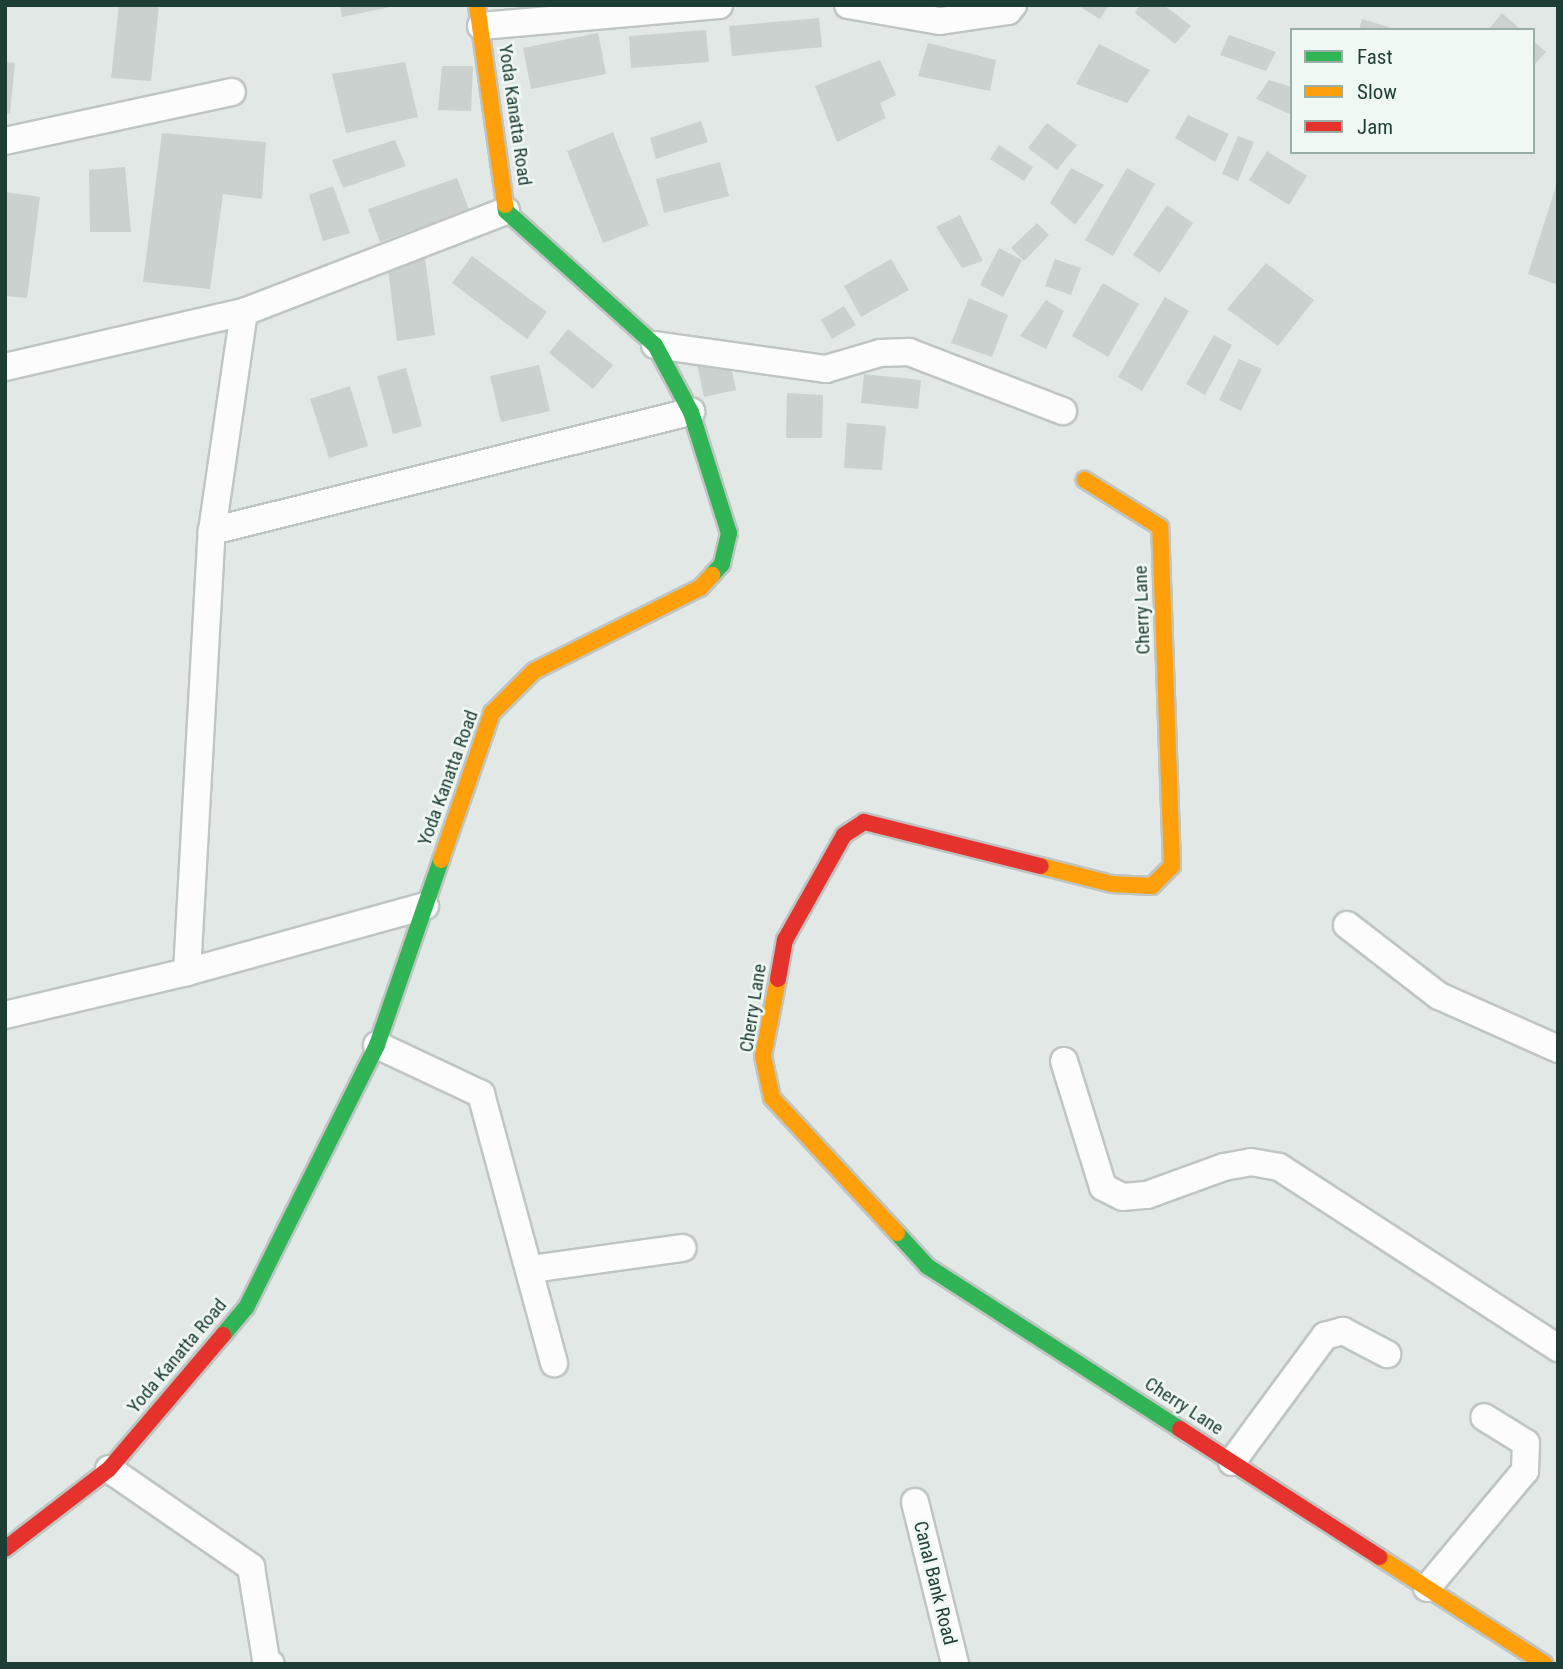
<!DOCTYPE html>
<html>
<head>
<meta charset="utf-8">
<style>
  body { margin:0 }
  #map { position:relative; width:1563px; height:1669px; overflow:hidden; background:#e2e8e5; font-family:"Roboto Condensed",sans-serif }
  div>[style] { position:absolute }
  .building>* { inset:0; background:#cad1ce }
  .roads { filter:drop-shadow(2px 0 #bfc5c2) drop-shadow(-2px 0 #bfc5c2) drop-shadow(0 2px #bfc5c2) drop-shadow(0 -2px #bfc5c2) }
  .street>* { height:26px; margin:-13px; padding:0 13px; transform-origin:13px; border-radius:13px; background:#fbfcfb }
  .fast>* { height:16px; margin:-8px; padding:0 8px; transform-origin:8px; border-radius:8px; background:#30b455 }
  .slow>* { height:16px; margin:-8px; padding:0 8px; transform-origin:8px; border-radius:8px; background:#ff9f0a }
  .jam>* { height:16px; margin:-8px; padding:0 8px; transform-origin:8px; border-radius:8px; background:#e5322d }
  span { translate:-50% -50%; white-space:nowrap; text-align:center; line-height:1.15; -webkit-text-stroke:5px #eff8f3; paint-order:stroke }
  .street-label { font-size:19px; color:#1e3d34 }
  .frame { position:absolute; inset:0; border:7px solid #1e3d34; pointer-events:none }
  .legend { position:absolute; left:1290px; top:28px; width:245px; height:126px; box-sizing:border-box; background:#eff8f3; border:2px solid #9bada7; margin:0; padding:9px 12px; list-style:none; font-size:21px; color:#1e3d34 }
  .legend li { display:flex; align-items:center; gap:14px; height:35px }
  .legend b { width:35px; border:2px solid #9bada7 }
</style>
</head>
<body>
<div id="map">
  <div class="building">
    <div style="clip-path:polygon(119px 5px,159px 5px,151px 81px,111px 78px)"></div>
    <div style="clip-path:polygon(340px 5px,395px 5px,395px 6px,342px 17px)"></div>
    <div style="clip-path:polygon(1077px 5px,1109px 5px,1100px 19px)"></div>
    <div style="clip-path:polygon(1140px 5px,1164px 5px,1191px 26px,1175px 44px,1135px 13px)"></div>
    <div style="clip-path:polygon(1502px 13px,1521px 30px,1488px 30px)"></div>
    <div style="clip-path:polygon(819px 18px,822px 47px,732px 56px,729px 26px)"></div>
    <div style="clip-path:polygon(1362px 19px,1395px 29px,1395px 30px,1359px 30px)"></div>
    <div style="clip-path:polygon(706px 30px,709px 62px,631px 68px,629px 36px)"></div>
    <div style="clip-path:polygon(598px 33px,606px 74px,531px 89px,523px 48px)"></div>
    <div style="clip-path:polygon(1229px 35px,1276px 52px,1266px 71px,1220px 55px)"></div>
    <div style="clip-path:polygon(1533px 41px,1546px 52px,1533px 66px)"></div>
    <div style="clip-path:polygon(928px 43px,996px 60px,990px 91px,918px 76px)"></div>
    <div style="clip-path:polygon(1099px 44px,1150px 70px,1127px 103px,1076px 84px)"></div>
    <div style="clip-path:polygon(880px 60px,896px 95px,880px 103px,886px 118px,837px 142px,815px 86px)"></div>
    <div style="clip-path:polygon(5px 62px,15px 63px,10px 114px,5px 113px)"></div>
    <div style="clip-path:polygon(405px 62px,418px 117px,346px 133px,332px 74px)"></div>
    <div style="clip-path:polygon(442px 66px,473px 66px,471px 111px,438px 110px)"></div>
    <div style="clip-path:polygon(1269px 80px,1292px 87px,1292px 115px,1256px 99px)"></div>
    <div style="clip-path:polygon(1188px 115px,1229px 134px,1215px 162px,1175px 138px)"></div>
    <div style="clip-path:polygon(701px 121px,708px 142px,656px 159px,650px 138px)"></div>
    <div style="clip-path:polygon(1047px 123px,1077px 145px,1057px 170px,1028px 148px)"></div>
    <div style="clip-path:polygon(613px 132px,649px 225px,603px 243px,567px 151px)"></div>
    <div style="clip-path:polygon(162px 133px,266px 142px,262px 199px,223px 194px,210px 289px,143px 282px)"></div>
    <div style="clip-path:polygon(1238px 136px,1254px 142px,1238px 181px,1222px 174px)"></div>
    <div style="clip-path:polygon(395px 140px,406px 166px,343px 188px,332px 160px)"></div>
    <div style="clip-path:polygon(999px 145px,1033px 167px,1024px 181px,990px 159px)"></div>
    <div style="clip-path:polygon(1267px 151px,1307px 176px,1289px 205px,1249px 180px)"></div>
    <div style="clip-path:polygon(720px 162px,729px 196px,664px 213px,656px 179px)"></div>
    <div style="clip-path:polygon(125px 167px,131px 232px,90px 232px,89px 170px)"></div>
    <div style="clip-path:polygon(1071px 168px,1104px 185px,1075px 225px,1050px 203px)"></div>
    <div style="clip-path:polygon(1127px 168px,1155px 184px,1113px 256px,1085px 240px)"></div>
    <div style="clip-path:polygon(457px 178px,469px 210px,380px 242px,368px 209px)"></div>
    <div style="clip-path:polygon(1557px 183px,1558px 183px,1558px 285px,1528px 274px)"></div>
    <div style="clip-path:polygon(333px 186px,350px 233px,323px 241px,309px 195px)"></div>
    <div style="clip-path:polygon(5px 192px,40px 197px,27px 298px,5px 296px)"></div>
    <div style="clip-path:polygon(1167px 205px,1193px 223px,1160px 273px,1133px 255px)"></div>
    <div style="clip-path:polygon(960px 215px,983px 261px,962px 268px,936px 227px)"></div>
    <div style="clip-path:polygon(1037px 223px,1049px 235px,1024px 261px,1011px 248px)"></div>
    <div style="clip-path:polygon(999px 248px,1022px 260px,1003px 297px,980px 285px)"></div>
    <div style="clip-path:polygon(472px 256px,547px 312px,527px 339px,452px 283px)"></div>
    <div style="clip-path:polygon(425px 257px,435px 335px,397px 341px,387px 262px)"></div>
    <div style="clip-path:polygon(891px 259px,909px 290px,861px 317px,844px 286px)"></div>
    <div style="clip-path:polygon(1055px 259px,1081px 268px,1071px 295px,1045px 286px)"></div>
    <div style="clip-path:polygon(1266px 263px,1314px 300px,1278px 346px,1227px 309px)"></div>
    <div style="clip-path:polygon(1103px 283px,1139px 304px,1108px 357px,1072px 336px)"></div>
    <div style="clip-path:polygon(1165px 297px,1189px 311px,1142px 391px,1118px 377px)"></div>
    <div style="clip-path:polygon(969px 298px,1008px 315px,992px 357px,951px 343px)"></div>
    <div style="clip-path:polygon(1046px 300px,1064px 311px,1046px 349px,1020px 336px)"></div>
    <div style="clip-path:polygon(844px 306px,856px 325px,832px 339px,821px 320px)"></div>
    <div style="clip-path:polygon(568px 329px,613px 365px,593px 389px,549px 353px)"></div>
    <div style="clip-path:polygon(1214px 335px,1232px 345px,1205px 395px,1186px 384px)"></div>
    <div style="clip-path:polygon(729px 358px,736px 390px,704px 397px,697px 364px)"></div>
    <div style="clip-path:polygon(1239px 359px,1262px 369px,1241px 411px,1219px 400px)"></div>
    <div style="clip-path:polygon(539px 365px,550px 411px,501px 422px,490px 376px)"></div>
    <div style="clip-path:polygon(406px 368px,422px 426px,393px 434px,377px 376px)"></div>
    <div style="clip-path:polygon(864px 374px,921px 380px,918px 409px,861px 403px)"></div>
    <div style="clip-path:polygon(350px 386px,368px 446px,329px 458px,310px 399px)"></div>
    <div style="clip-path:polygon(787px 393px,823px 395px,822px 438px,786px 438px)"></div>
    <div style="clip-path:polygon(847px 423px,886px 426px,882px 470px,844px 468px)"></div>
  </div>
  <div class="roads">
    <div class="street">
      <div style="left:848px;top:5px;width:93px;rotate:9.9deg"></div>
      <div style="left:940px;top:21px;width:69px;rotate:-8.4deg"></div>
      <div style="left:1008px;top:11px;width:8px;rotate:-50deg"></div>
      <div style="left:481px;top:26px;width:239px;rotate:-5deg"></div>
      <div style="left:5px;top:141px;width:232px;rotate:-12.2deg"></div>
      <div style="left:655px;top:345px;width:173px;rotate:8deg"></div>
      <div style="left:826px;top:369px;width:56px;rotate:-16.5deg"></div>
      <div style="left:880px;top:353px;width:29px;rotate:-2deg"></div>
      <div style="left:909px;top:352px;width:165px;rotate:21deg"></div>
      <div style="left:5px;top:367px;width:245px;rotate:-13deg"></div>
      <div style="left:244px;top:312px;width:281px;rotate:-21.1deg"></div>
      <div style="left:212px;top:531px;width:494px;rotate:-14deg"></div>
      <div style="left:1347px;top:925px;width:116px;rotate:37.7deg"></div>
      <div style="left:1439px;top:996px;width:130px;rotate:24deg"></div>
      <div style="left:187px;top:972px;width:442px;rotate:-86.8deg"></div>
      <div style="left:212px;top:531px;width:221px;rotate:-81.7deg"></div>
      <div style="left:5px;top:1015px;width:187px;rotate:-13.3deg"></div>
      <div style="left:187px;top:972px;width:247px;rotate:-15.5deg"></div>
      <div style="left:377px;top:1045px;width:115px;rotate:25.2deg"></div>
      <div style="left:481px;top:1094px;width:279px;rotate:74.8deg"></div>
      <div style="left:1064px;top:1061px;width:132px;rotate:72.8deg"></div>
      <div style="left:1103px;top:1187px;width:22px;rotate:27deg"></div>
      <div style="left:1123px;top:1197px;width:24px;rotate:-5deg"></div>
      <div style="left:1147px;top:1195px;width:82px;rotate:-20deg"></div>
      <div style="left:1224px;top:1167px;width:27px;rotate:-10deg"></div>
      <div style="left:1251px;top:1162px;width:28px;rotate:10deg"></div>
      <div style="left:1279px;top:1167px;width:333px;rotate:33deg"></div>
      <div style="left:531px;top:1269px;width:153px;rotate:-7.9deg"></div>
      <div style="left:1232px;top:1462px;width:157px;rotate:-53.6deg"></div>
      <div style="left:1325px;top:1336px;width:19px;rotate:-16deg"></div>
      <div style="left:1343px;top:1331px;width:50px;rotate:27.6deg"></div>
      <div style="left:109px;top:1469px;width:173px;rotate:34.6deg"></div>
      <div style="left:251px;top:1567px;width:94px;rotate:80.8deg"></div>
      <div style="left:266px;top:1660px;width:6px;rotate:39deg"></div>
      <div style="left:915px;top:1502px;width:167px;rotate:76.1deg"></div>
      <div style="left:1427px;top:1588px;width:153px;rotate:-50.1deg"></div>
      <div style="left:1525px;top:1471px;width:28px;rotate:-88deg"></div>
      <div style="left:1526px;top:1443px;width:49px;rotate:-148.2deg"></div>
    </div>
    <div class="fast">
      <div style="left:505px;top:205px;width:6px;rotate:81deg"></div>
      <div style="left:506px;top:211px;width:200px;rotate:42deg"></div>
      <div style="left:655px;top:345px;width:76px;rotate:61.8deg"></div>
      <div style="left:691px;top:412px;width:127px;rotate:72.6deg"></div>
      <div style="left:729px;top:533px;width:32px;rotate:103deg"></div>
      <div style="left:722px;top:564px;width:15px;rotate:132deg"></div>
      <div style="left:897px;top:1233px;width:45px;rotate:47.7deg"></div>
      <div style="left:927px;top:1266px;width:301px;rotate:32.8deg"></div>
      <div style="left:223px;top:1335px;width:35px;rotate:-50deg"></div>
      <div style="left:246px;top:1308px;width:294px;rotate:-63.5deg"></div>
      <div style="left:377px;top:1045px;width:196px;rotate:-70.9deg"></div>
    </div>
    <div class="slow">
      <div style="left:477px;top:5px;width:202px;rotate:82deg"></div>
      <div style="left:441px;top:860px;width:156px;rotate:-70.9deg"></div>
      <div style="left:492px;top:713px;width:59px;rotate:-45deg"></div>
      <div style="left:534px;top:671px;width:186px;rotate:-26.6deg"></div>
      <div style="left:700px;top:588px;width:18px;rotate:-47deg"></div>
      <div style="left:1041px;top:866px;width:73px;rotate:14.2deg"></div>
      <div style="left:1112px;top:884px;width:40px;rotate:2.9deg"></div>
      <div style="left:1152px;top:886px;width:28px;rotate:-45deg"></div>
      <div style="left:1172px;top:866px;width:339px;rotate:-92deg"></div>
      <div style="left:1160px;top:527px;width:89px;rotate:-147.9deg"></div>
      <div style="left:778px;top:979px;width:78px;rotate:101deg"></div>
      <div style="left:763px;top:1056px;width:43px;rotate:77.9deg"></div>
      <div style="left:772px;top:1098px;width:184px;rotate:47.2deg"></div>
      <div style="left:1379px;top:1557px;width:197px;rotate:32.8deg"></div>
    </div>
    <div class="jam">
      <div style="left:778px;top:979px;width:40px;rotate:-80deg"></div>
      <div style="left:785px;top:940px;width:120px;rotate:-60.7deg"></div>
      <div style="left:844px;top:835px;width:24px;rotate:-33deg"></div>
      <div style="left:864px;top:822px;width:182px;rotate:14deg"></div>
      <div style="left:1180px;top:1429px;width:237px;rotate:32.7deg"></div>
      <div style="left:5px;top:1549px;width:131px;rotate:-37.6deg"></div>
      <div style="left:109px;top:1469px;width:176px;rotate:-49.6deg"></div>
    </div>
  </div>
  <div class="street-label">
    <span style="left:515px;top:115px;rotate:82deg">Yoda Kanatta Road</span>
    <span style="left:1142px;top:610px;rotate:-92deg">Cherry Lane</span>
    <span style="left:448px;top:778px;rotate:-70deg">Yoda Kanatta Road</span>
    <span style="left:753px;top:1008px;rotate:-81deg">Cherry Lane</span>
    <span style="left:177px;top:1356px;rotate:-50deg">Yoda Kanatta Road</span>
    <span style="left:1184px;top:1406px;rotate:33deg">Cherry Lane</span>
    <span style="left:935px;top:1583px;rotate:76deg">Canal Bank Road</span>
  </div>
  <div class="frame"></div>
  <ul class="legend">
  <li><b style="height:9px;background:#30b455"></b>Fast</li>
  <li><b style="height:9px;background:#ff9f0a"></b>Slow</li>
  <li><b style="height:9px;background:#e5322d"></b>Jam</li>
  </ul>
</div>
</body>
</html>
